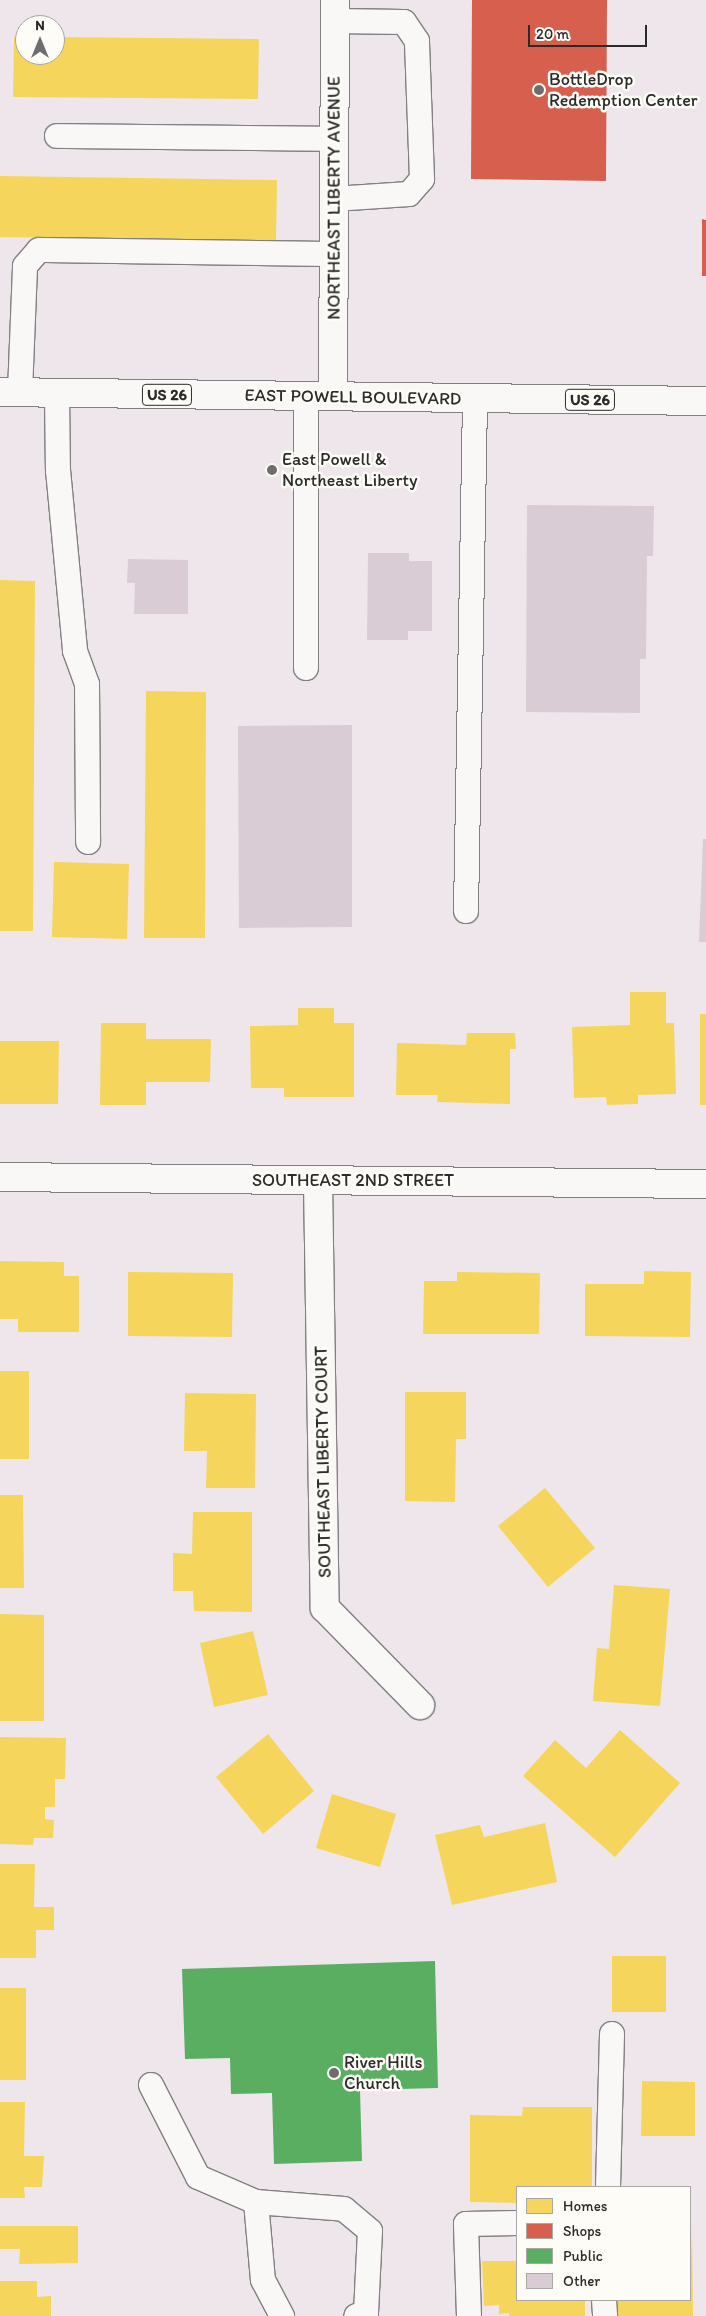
<!DOCTYPE html>
<html>
<head>
<meta charset="utf-8">
<style>
  body { margin:0 }
  #map { position:relative; width:706px; height:2316px; overflow:hidden; background:#eee6ea; font-family:Itim,sans-serif }
  div>[style] { position:absolute }
  .homes>* { inset:0; background:#f6d55c }
  .shops>* { inset:0; background:#d6604d }
  .public>* { inset:0; background:#5aae61 }
  .building>* { inset:0; background:#d9ccd5 }
  .roads { filter:drop-shadow(1px 0 #837f81) drop-shadow(-1px 0 #837f81) drop-shadow(0 1px #837f81) drop-shadow(0 -1px #837f81) }
  .lane>* { height:24px; margin:-12px; padding:0 12px; transform-origin:12px; border-radius:12px; background:#f9f8f7 }
  .street>* { height:28px; margin:-14px; padding:0 14px; transform-origin:14px; border-radius:14px; background:#f9f8f7 }
  .primary>* { height:28px; margin:-14px; padding:0 14px; transform-origin:14px; border-radius:14px; background:#f9f8f7 }
  .dots>* { width:14px; height:14px; translate:-50% -50%; box-sizing:border-box; border:2px solid #fdfcf7; border-radius:50% }
  span { translate:-50% -50%; white-space:nowrap; text-align:center; line-height:1.15; -webkit-text-stroke:5px #fdfcf7; paint-order:stroke }
  .shield-label span { padding:1px 4px; background:#fdfcf7; border:1px solid; border-radius:4px; -webkit-text-stroke-width:0 }
  .shield-label { font-size:16px; color:#2b2b2b; font-weight:700 }
  .poi-label { font-size:18px; color:#2b2b2b }
  .left { translate:0 -50%; text-align:left }
  .street-label { font-size:18px; color:#2b2b2b }
  .legend { position:absolute; left:516px; top:2186px; width:175px; height:115px; box-sizing:border-box; background:#fdfcf7; border:1px solid #a9a8a5; margin:0; padding:6px 9px; list-style:none; font-size:15px; color:#2b2b2b }
  .legend li { display:flex; align-items:center; gap:10px; height:25px }
  .legend b { width:25px; border:1px solid #a9a8a5 }
  .north { position:absolute; left:15px; top:15px; width:50px; height:50px; box-sizing:border-box; background:#fdfcf7; border:1px solid #a9a8a5; border-radius:50%; rotate:0deg; font-size:14px; font-weight:700; line-height:20px; text-align:center; color:#2b2b2b }
  .north::after { content:''; display:block; margin:auto; width:18px; height:22px; background:#6f6c6e; clip-path:polygon(50% 0,100% 100%,50% 72%,0 100%) }
  .scale { position:absolute; left:528px; top:25px; width:119px; height:22px; box-sizing:border-box; border:2px solid #2b2b2b; border-top:0; padding-left:6px; font-size:15px; line-height:18px; white-space:nowrap; color:#2b2b2b; -webkit-text-stroke:4px #fdfcf7; paint-order:stroke }
</style>
</head>
<body>
<div id="map">
  <div class="homes">
    <div style="clip-path:polygon(14px 37px,25px 37px,25px 55px,55px 55px,55px 37px,259px 39px,258px 99px,13px 97px)"></div>
    <div style="clip-path:polygon(0 176px,277px 180px,276px 241px,0 237px)"></div>
    <div style="clip-path:polygon(0 580px,35px 581px,33px 931px,0 931px)"></div>
    <div style="clip-path:polygon(146px 691px,206px 692px,205px 938px,144px 938px)"></div>
    <div style="clip-path:polygon(54px 862px,129px 864px,127px 939px,52px 937px)"></div>
    <div style="clip-path:polygon(630px 992px,666px 992px,666px 1023px,674px 1023px,676px 1094px,638px 1095px,638px 1104px,607px 1105px,606px 1097px,574px 1098px,572px 1027px,630px 1025px)"></div>
    <div style="clip-path:polygon(298px 1008px,334px 1008px,334px 1023px,354px 1023px,354px 1097px,284px 1097px,284px 1088px,251px 1088px,250px 1026px,298px 1025px)"></div>
    <div style="clip-path:polygon(700px 1014px,706px 1014px,706px 1105px,700px 1105px)"></div>
    <div style="clip-path:polygon(101px 1023px,146px 1023px,146px 1039px,211px 1039px,210px 1082px,146px 1082px,146px 1105px,100px 1105px)"></div>
    <div style="clip-path:polygon(467px 1033px,515px 1033px,516px 1049px,510px 1049px,510px 1104px,437px 1102px,438px 1095px,396px 1095px,397px 1043px,466px 1045px)"></div>
    <div style="clip-path:polygon(0 1041px,59px 1041px,58px 1104px,0 1104px)"></div>
    <div style="clip-path:polygon(0 1261px,64px 1262px,64px 1276px,79px 1276px,79px 1332px,18px 1332px,18px 1319px,0 1319px)"></div>
    <div style="clip-path:polygon(644px 1271px,691px 1272px,690px 1337px,585px 1336px,585px 1284px,644px 1284px)"></div>
    <div style="clip-path:polygon(128px 1272px,233px 1273px,232px 1337px,128px 1336px)"></div>
    <div style="clip-path:polygon(457px 1272px,540px 1273px,539px 1334px,423px 1334px,424px 1281px,457px 1281px)"></div>
    <div style="clip-path:polygon(0 1371px,29px 1371px,29px 1459px,0 1459px)"></div>
    <div style="clip-path:polygon(405px 1392px,466px 1392px,466px 1439px,456px 1439px,455px 1502px,405px 1501px)"></div>
    <div style="clip-path:polygon(185px 1393px,256px 1394px,255px 1488px,206px 1488px,207px 1451px,184px 1451px)"></div>
    <div style="clip-path:polygon(545px 1488px,595px 1548px,548px 1587px,498px 1526px)"></div>
    <div style="clip-path:polygon(0 1495px,23px 1495px,24px 1588px,0 1588px)"></div>
    <div style="clip-path:polygon(193px 1512px,252px 1512px,252px 1612px,194px 1611px,193px 1591px,173px 1591px,173px 1553px,192px 1554px)"></div>
    <div style="clip-path:polygon(614px 1585px,670px 1589px,660px 1706px,593px 1701px,597px 1648px,609px 1649px)"></div>
    <div style="clip-path:polygon(0 1614px,44px 1615px,44px 1721px,0 1721px)"></div>
    <div style="clip-path:polygon(253px 1631px,268px 1695px,214px 1707px,200px 1643px)"></div>
    <div style="clip-path:polygon(620px 1730px,680px 1783px,615px 1857px,523px 1776px,555px 1740px,586px 1768px)"></div>
    <div style="clip-path:polygon(268px 1734px,314px 1791px,263px 1834px,216px 1777px)"></div>
    <div style="clip-path:polygon(0 1737px,66px 1738px,65px 1779px,55px 1779px,55px 1807px,45px 1807px,45px 1819px,54px 1820px,53px 1838px,34px 1838px,33px 1845px,0 1844px)"></div>
    <div style="clip-path:polygon(332px 1794px,396px 1814px,380px 1867px,316px 1848px)"></div>
    <div style="clip-path:polygon(545px 1823px,557px 1882px,452px 1905px,435px 1835px,480px 1825px,484px 1837px)"></div>
    <div style="clip-path:polygon(0 1864px,35px 1864px,34px 1907px,54px 1907px,54px 1930px,36px 1930px,36px 1958px,0 1958px)"></div>
    <div style="clip-path:polygon(612px 1956px,666px 1956px,666px 2012px,612px 2012px)"></div>
    <div style="clip-path:polygon(0 1988px,26px 1988px,26px 2080px,0 2080px)"></div>
    <div style="clip-path:polygon(642px 2081px,695px 2082px,695px 2136px,641px 2136px)"></div>
    <div style="clip-path:polygon(0 2102px,25px 2102px,24px 2156px,44px 2156px,42px 2187px,24px 2187px,25px 2198px,0 2198px)"></div>
    <div style="clip-path:polygon(523px 2107px,592px 2107px,592px 2187px,517px 2187px,517px 2203px,470px 2202px,470px 2115px,522px 2116px)"></div>
    <div style="clip-path:polygon(0 2226px,78px 2226px,78px 2263px,19px 2264px,20px 2249px,0 2249px)"></div>
    <div style="clip-path:polygon(692px 2227px,693px 2316px,617px 2316px,617px 2300px,690px 2300px)"></div>
    <div style="clip-path:polygon(482px 2261px,517px 2261px,517px 2300px,585px 2300px,585px 2316px,509px 2316px,509px 2313px,499px 2314px,499px 2305px,484px 2306px)"></div>
    <div style="clip-path:polygon(0 2281px,37px 2281px,37px 2297px,51px 2296px,51px 2316px,0 2316px)"></div>
  </div>
  <div class="shops">
    <div style="clip-path:polygon(472px 0,607px 0,606px 181px,471px 179px)"></div>
    <div style="clip-path:polygon(702px 219px,706px 220px,706px 276px,702px 276px)"></div>
  </div>
  <div class="public">
    <div style="clip-path:polygon(435px 1961px,438px 2088px,360px 2090px,362px 2161px,274px 2164px,272px 2093px,231px 2094px,230px 2058px,185px 2059px,182px 1969px)"></div>
  </div>
  <div class="building">
    <div style="clip-path:polygon(527px 505px,654px 506px,653px 556px,647px 556px,646px 659px,640px 659px,640px 713px,526px 712px)"></div>
    <div style="clip-path:polygon(368px 553px,409px 553px,409px 561px,432px 561px,432px 631px,408px 631px,408px 640px,367px 640px)"></div>
    <div style="clip-path:polygon(128px 559px,188px 560px,188px 614px,134px 614px,135px 583px,127px 583px)"></div>
    <div style="clip-path:polygon(352px 725px,352px 927px,239px 928px,238px 726px)"></div>
    <div style="clip-path:polygon(703px 839px,706px 839px,706px 942px,699px 942px)"></div>
  </div>
  <div class="roads">
    <div class="lane">
      <div style="left:57px;top:136px;width:277px;rotate:0.6deg"></div>
      <div style="left:334px;top:199px;width:75px;rotate:-3.8deg"></div>
      <div style="left:409px;top:194px;width:20px;rotate:-49deg"></div>
      <div style="left:422px;top:179px;width:138px;rotate:-92.1deg"></div>
      <div style="left:417px;top:41px;width:23px;rotate:-124deg"></div>
      <div style="left:404px;top:22px;width:69px;rotate:-179.2deg"></div>
      <div style="left:20px;top:392px;width:126px;rotate:-87.7deg"></div>
      <div style="left:25px;top:266px;width:21px;rotate:-49deg"></div>
      <div style="left:39px;top:250px;width:295px;rotate:0.8deg"></div>
      <div style="left:57px;top:393px;width:77px;rotate:89.3deg"></div>
      <div style="left:58px;top:470px;width:182px;rotate:84.6deg"></div>
      <div style="left:75px;top:651px;width:35px;rotate:70deg"></div>
      <div style="left:87px;top:684px;width:158px;rotate:89.6deg"></div>
      <div style="left:306px;top:396px;width:272px;rotate:90deg"></div>
      <div style="left:466px;top:911px;width:513px;rotate:-88.99deg"></div>
      <div style="left:151px;top:2085px;width:103px;rotate:62.9deg"></div>
      <div style="left:198px;top:2177px;width:63px;rotate:23.3deg"></div>
      <div style="left:256px;top:2202px;width:88px;rotate:4.5deg"></div>
      <div style="left:344px;top:2209px;width:34px;rotate:40deg"></div>
      <div style="left:370px;top:2231px;width:82px;rotate:92.8deg"></div>
      <div style="left:366px;top:2313px;width:10px;rotate:163deg"></div>
      <div style="left:608px;top:2187px;width:153px;rotate:-88.5deg"></div>
      <div style="left:256px;top:2202px;width:78px;rotate:84.9deg"></div>
      <div style="left:263px;top:2280px;width:41px;rotate:62.2deg"></div>
      <div style="left:604px;top:2300px;width:16px;rotate:86deg"></div>
      <div style="left:469px;top:2316px;width:92px;rotate:-91.9deg"></div>
      <div style="left:466px;top:2224px;width:51px;rotate:-1.1deg"></div>
    </div>
    <div class="street">
      <div style="left:333px;top:396px;width:396px;rotate:-89.7deg"></div>
      <div style="left:0;top:1177px;width:706px;rotate:0.57deg"></div>
      <div style="left:318px;top:1181px;width:427px;rotate:89.1deg"></div>
      <div style="left:325px;top:1608px;width:136px;rotate:45.6deg"></div>
    </div>
    <div class="primary">
      <div style="left:0;top:392px;width:706px;rotate:0.73deg"></div>
    </div>
  </div>
  <div class="dots">
    <div style="left:539px;top:90px;background:#6f6c6e"></div>
    <div style="left:272px;top:470px;background:#6f6c6e"></div>
    <div style="left:334px;top:2073px;background:#6f6c6e"></div>
  </div>
  <div class="shield-label">
    <span style="left:167px;top:395px">US 26</span>
    <span style="left:590px;top:400px">US 26</span>
  </div>
  <div class="poi-label">
    <span class="left" style="left:549px;top:90px">BottleDrop<br>Redemption Center</span>
    <span class="left" style="left:282px;top:470px">East Powell &amp;<br>Northeast Liberty</span>
    <span class="left" style="left:344px;top:2073px">River Hills<br>Church</span>
  </div>
  <div class="street-label">
    <span style="left:334px;top:198px;rotate:-90deg">NORTHEAST LIBERTY AVENUE</span>
    <span style="left:353px;top:397px;rotate:1deg">EAST POWELL BOULEVARD</span>
    <span style="left:353px;top:1180px">SOUTHEAST 2ND STREET</span>
    <span style="left:323px;top:1462px;rotate:-91deg">SOUTHEAST LIBERTY COURT</span>
  </div>
  <ul class="legend">
  <li><b style="height:14px;background:#f6d55c"></b>Homes</li>
  <li><b style="height:14px;background:#d6604d"></b>Shops</li>
  <li><b style="height:14px;background:#5aae61"></b>Public</li>
  <li><b style="height:14px;background:#d9ccd5"></b>Other</li>
  </ul>
  <div class="north">N</div>
  <div class="scale">20 m</div>
</div>
</body>
</html>
